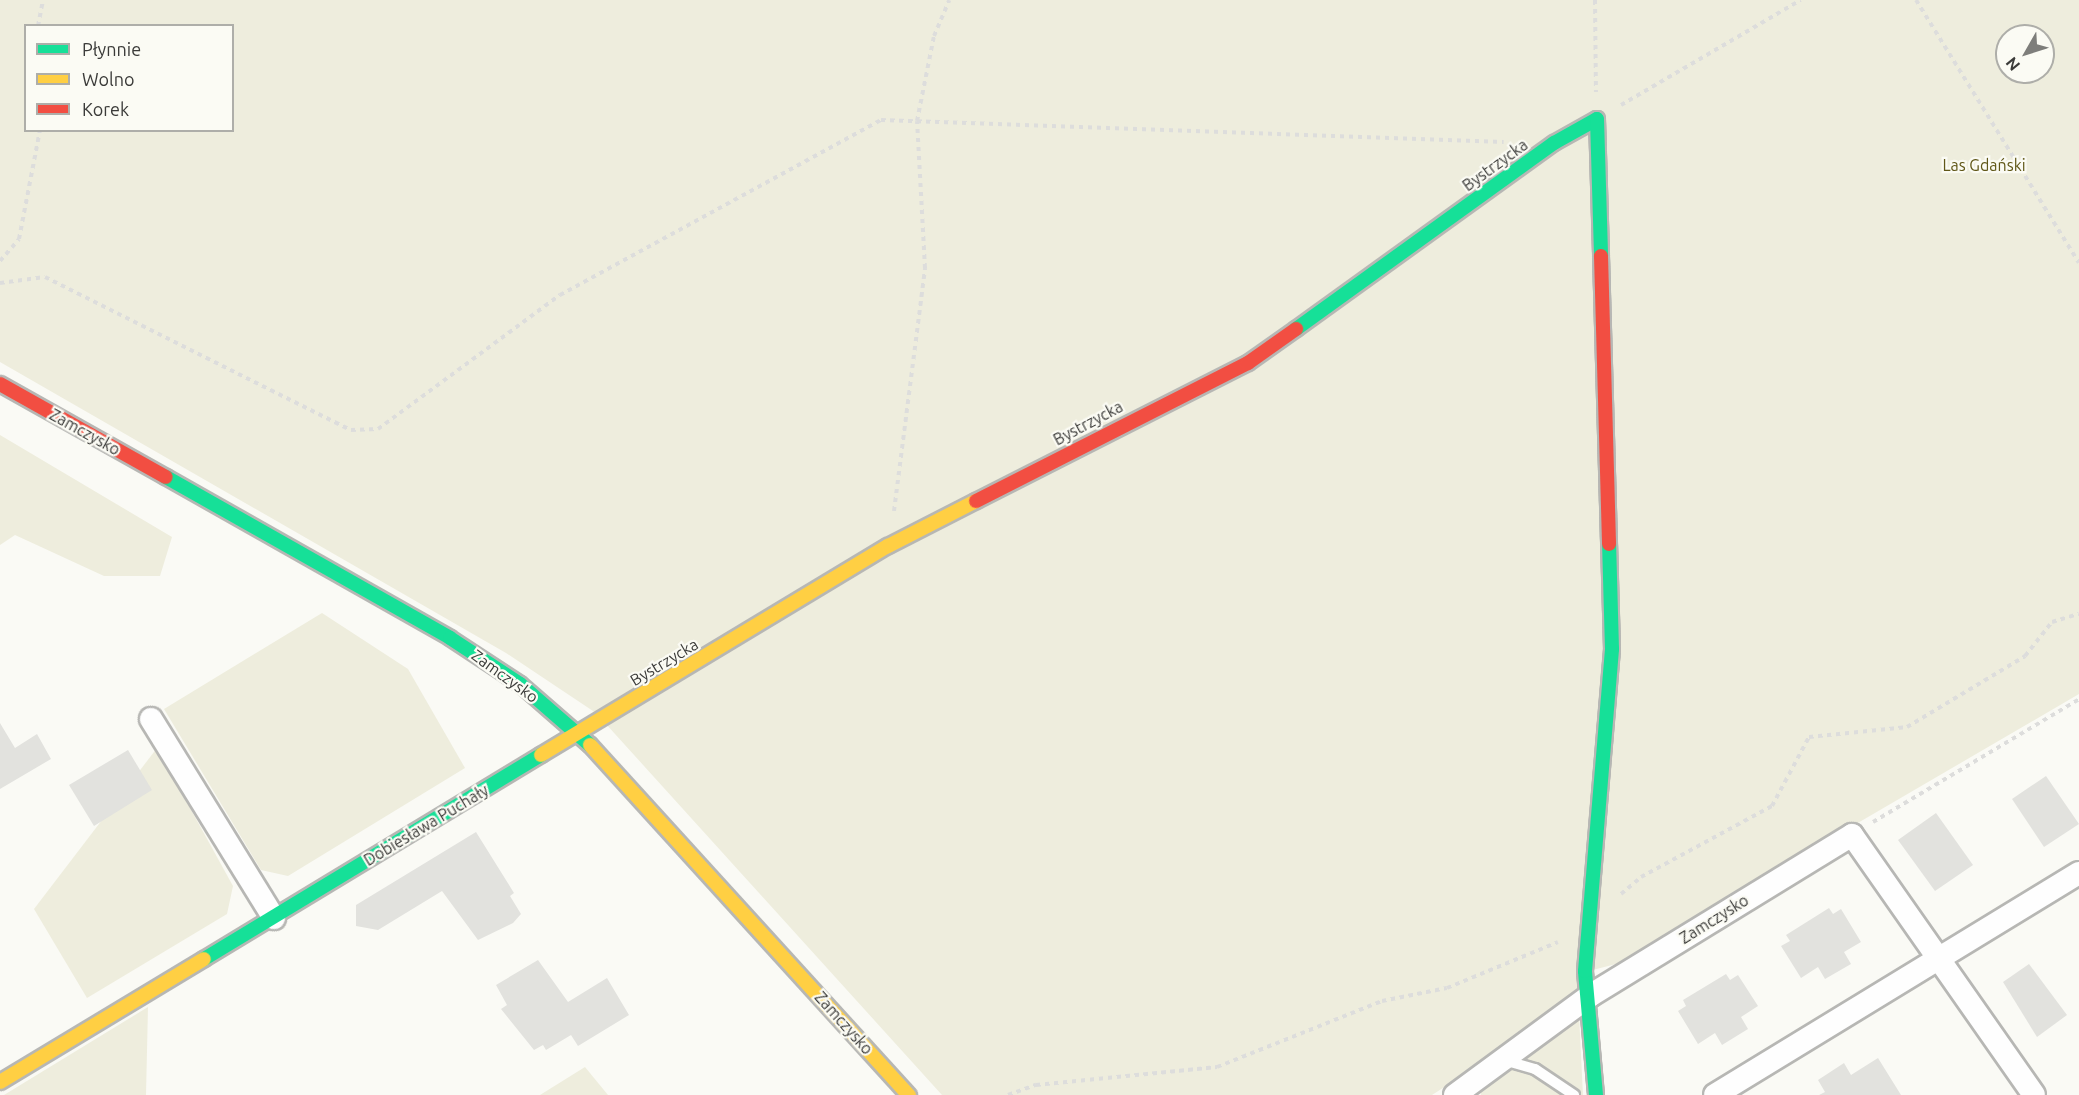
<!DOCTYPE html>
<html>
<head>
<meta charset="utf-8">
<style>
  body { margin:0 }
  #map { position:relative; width:2079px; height:1095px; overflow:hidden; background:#fafaf5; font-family:Ubuntu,sans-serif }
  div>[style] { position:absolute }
  .green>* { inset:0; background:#eeeddd }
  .building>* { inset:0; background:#e2e2de }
  .path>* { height:4px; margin-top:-2px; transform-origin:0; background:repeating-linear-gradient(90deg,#dddddc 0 4.5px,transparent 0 9px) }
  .roads { filter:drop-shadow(2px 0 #b7b7b4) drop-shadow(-2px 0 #b7b7b4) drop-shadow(0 2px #b7b7b4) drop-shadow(0 -2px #b7b7b4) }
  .lane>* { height:10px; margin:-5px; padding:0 5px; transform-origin:5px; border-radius:5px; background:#fefefe }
  .street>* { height:22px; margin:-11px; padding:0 11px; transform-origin:11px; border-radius:11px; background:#fefefe }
  .fast>* { height:14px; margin:-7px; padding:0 7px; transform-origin:7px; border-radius:7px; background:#16e098 }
  .slow>* { height:14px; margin:-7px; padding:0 7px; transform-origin:7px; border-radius:7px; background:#ffcf43 }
  .jam>* { height:14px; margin:-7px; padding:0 7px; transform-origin:7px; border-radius:7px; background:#f24e42 }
  span { translate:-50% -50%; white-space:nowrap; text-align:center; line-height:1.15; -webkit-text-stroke:4.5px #fbfbf4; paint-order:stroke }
  .street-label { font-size:16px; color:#3b3b39 }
  .park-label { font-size:16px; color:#605718 }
  .legend { position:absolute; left:24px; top:24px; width:210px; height:108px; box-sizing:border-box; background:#fbfbf4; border:2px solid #aeaea9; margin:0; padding:8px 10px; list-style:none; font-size:18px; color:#3b3b39 }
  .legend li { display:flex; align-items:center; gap:12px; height:30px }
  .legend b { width:30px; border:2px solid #aeaea9 }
  .north { position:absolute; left:1995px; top:24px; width:60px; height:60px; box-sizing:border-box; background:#fbfbf4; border:2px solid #aeaea9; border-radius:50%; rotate:231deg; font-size:16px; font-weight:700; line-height:24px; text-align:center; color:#3b3b39 }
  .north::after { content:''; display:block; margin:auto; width:21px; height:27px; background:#7e7e7b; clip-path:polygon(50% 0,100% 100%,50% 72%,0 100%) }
</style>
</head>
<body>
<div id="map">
  <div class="green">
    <div style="clip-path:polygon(evenodd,0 0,2079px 0,2079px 694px,1616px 964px,1577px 974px,1583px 1095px,1481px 1095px,1477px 1066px,1432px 1095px,942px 1095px,596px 713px,506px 653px,0 362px,0 0,26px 26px,232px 26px,232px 130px,26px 130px,26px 26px,0 0,2007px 36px,2043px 36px,2043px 72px,2007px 72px,2007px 36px)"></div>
    <div style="clip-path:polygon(0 435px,172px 537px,160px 576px,104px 576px,15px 535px,0 545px)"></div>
    <div style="clip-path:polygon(322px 613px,408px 669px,465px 768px,288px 876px,261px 870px,164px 709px)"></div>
    <div style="clip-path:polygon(157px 748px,233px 886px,227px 914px,87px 998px,34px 909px)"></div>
    <div style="clip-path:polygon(148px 1007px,146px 1095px,4px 1095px)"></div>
    <div style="clip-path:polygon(585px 1067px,608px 1095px,540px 1095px)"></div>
  </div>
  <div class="building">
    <div style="clip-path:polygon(0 723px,15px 748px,37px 734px,51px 759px,0 789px)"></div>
    <div style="clip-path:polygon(128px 750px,152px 790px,94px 826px,69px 785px)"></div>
    <div style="clip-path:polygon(2046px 776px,2079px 824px,2044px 847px,2012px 799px)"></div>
    <div style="clip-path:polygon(1936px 813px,1973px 865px,1935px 891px,1898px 840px)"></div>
    <div style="clip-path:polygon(476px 832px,514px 893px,510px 896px,521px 914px,513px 923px,478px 940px,442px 891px,378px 930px,356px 926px,356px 905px)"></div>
    <div style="clip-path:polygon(1829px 908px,1833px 914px,1841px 909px,1861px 942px,1844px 952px,1851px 964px,1825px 979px,1818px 967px,1801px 978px,1781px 946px,1790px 941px,1786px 935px)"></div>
    <div style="clip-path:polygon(538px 960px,568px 1002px,607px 978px,629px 1015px,578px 1046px,571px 1035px,546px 1050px,543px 1045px,534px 1050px,501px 1009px,507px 1005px,496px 985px)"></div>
    <div style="clip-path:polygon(2029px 964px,2067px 1015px,2037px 1037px,2003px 982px)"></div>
    <div style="clip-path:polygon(1726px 974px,1730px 980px,1738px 975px,1758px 1006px,1741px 1017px,1748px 1029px,1722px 1045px,1715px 1033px,1698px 1044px,1678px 1011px,1686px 1006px,1683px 1000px)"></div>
    <div style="clip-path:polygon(1878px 1058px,1901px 1095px,1819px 1095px,1825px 1092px,1818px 1080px,1844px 1063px,1851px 1075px)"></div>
  </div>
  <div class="path">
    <div style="left:1595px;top:0;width:92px;rotate:89.4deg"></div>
    <div style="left:1916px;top:0;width:309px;rotate:58.2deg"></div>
    <div style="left:38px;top:26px;width:26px;rotate:-79deg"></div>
    <div style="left:1621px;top:105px;width:208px;rotate:-30.3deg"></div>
    <div style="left:0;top:261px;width:29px;rotate:-49deg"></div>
    <div style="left:19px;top:239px;width:111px;rotate:-79.1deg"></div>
    <div style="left:0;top:283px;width:45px;rotate:-7.6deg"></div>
    <div style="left:45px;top:277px;width:342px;rotate:26.6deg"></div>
    <div style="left:351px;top:430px;width:27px;rotate:-2deg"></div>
    <div style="left:378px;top:429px;width:226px;rotate:-36.4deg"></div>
    <div style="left:560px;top:295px;width:366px;rotate:-28.6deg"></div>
    <div style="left:881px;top:120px;width:623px;rotate:2.02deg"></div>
    <div style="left:894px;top:511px;width:245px;rotate:-82.7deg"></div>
    <div style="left:925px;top:268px;width:147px;rotate:-93.1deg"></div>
    <div style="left:917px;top:121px;width:87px;rotate:-78.7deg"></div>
    <div style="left:934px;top:36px;width:39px;rotate:-67deg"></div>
    <div style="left:1873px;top:822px;width:240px;rotate:-30.8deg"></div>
    <div style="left:1621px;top:894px;width:26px;rotate:-40deg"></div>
    <div style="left:1641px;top:877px;width:149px;rotate:-28.5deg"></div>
    <div style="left:1772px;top:806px;width:78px;rotate:-61.8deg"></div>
    <div style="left:1809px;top:737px;width:99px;rotate:-5.8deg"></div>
    <div style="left:1907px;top:727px;width:138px;rotate:-31deg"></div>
    <div style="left:2025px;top:656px;width:43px;rotate:-51.5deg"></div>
    <div style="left:2052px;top:622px;width:28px;rotate:-17deg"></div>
    <div style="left:1008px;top:1095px;width:30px;rotate:-20deg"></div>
    <div style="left:1036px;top:1085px;width:182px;rotate:-5.7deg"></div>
    <div style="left:1217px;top:1067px;width:178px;rotate:-21.8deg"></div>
    <div style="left:1382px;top:1001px;width:66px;rotate:-11.3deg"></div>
    <div style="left:1447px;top:988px;width:120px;rotate:-22.5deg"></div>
  </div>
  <div class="roads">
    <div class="lane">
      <div style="left:1507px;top:1061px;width:29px;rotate:16deg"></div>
      <div style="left:1535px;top:1069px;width:47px;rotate:33.7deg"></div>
    </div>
    <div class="street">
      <div style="left:151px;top:719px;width:234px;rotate:58.3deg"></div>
      <div style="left:1455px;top:1095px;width:169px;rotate:-36.3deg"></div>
      <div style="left:1591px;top:995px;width:306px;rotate:-31.5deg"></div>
      <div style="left:1852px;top:835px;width:317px;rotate:55deg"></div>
      <div style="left:1715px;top:1095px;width:426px;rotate:-31.4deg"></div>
    </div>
    <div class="fast">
      <div style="left:1296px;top:329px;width:318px;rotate:-35.8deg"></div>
      <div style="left:1554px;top:143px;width:49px;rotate:-29.2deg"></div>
      <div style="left:1597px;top:119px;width:137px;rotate:88.3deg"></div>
      <div style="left:166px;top:477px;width:326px;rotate:29.5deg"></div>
      <div style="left:450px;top:638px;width:84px;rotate:33.3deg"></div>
      <div style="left:520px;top:684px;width:93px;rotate:41.1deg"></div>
      <div style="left:204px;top:959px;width:394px;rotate:-31.2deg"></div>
      <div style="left:1596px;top:1095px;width:124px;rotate:-95.1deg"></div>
      <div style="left:1585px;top:971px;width:323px;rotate:-85.2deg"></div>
      <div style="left:1612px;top:649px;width:105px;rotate:-91.6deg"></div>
    </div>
    <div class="slow">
      <div style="left:590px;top:745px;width:474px;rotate:47.7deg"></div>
      <div style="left:541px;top:755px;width:405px;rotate:-31.1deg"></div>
      <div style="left:888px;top:546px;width:99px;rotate:-27.1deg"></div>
      <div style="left:0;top:1082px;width:238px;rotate:-31.1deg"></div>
    </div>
    <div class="jam">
      <div style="left:1601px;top:256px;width:288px;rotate:88.4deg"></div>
      <div style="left:0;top:384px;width:190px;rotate:29.3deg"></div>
      <div style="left:976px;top:501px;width:305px;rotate:-26.9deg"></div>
      <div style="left:1248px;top:363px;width:59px;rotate:-35.3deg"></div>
    </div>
  </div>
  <div class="street-label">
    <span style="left:1495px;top:165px;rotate:-36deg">Bystrzycka</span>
    <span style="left:1088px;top:423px;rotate:-28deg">Bystrzycka</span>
    <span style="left:85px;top:432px;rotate:29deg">Zamczysko</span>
    <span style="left:664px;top:662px;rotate:-31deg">Bystrzycka</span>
    <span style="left:505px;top:676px;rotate:36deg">Zamczysko</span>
    <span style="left:426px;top:825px;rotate:-31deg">Dobiesława Puchały</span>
    <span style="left:1714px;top:919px;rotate:-32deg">Zamczysko</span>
    <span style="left:844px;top:1023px;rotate:48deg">Zamczysko</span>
  </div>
  <div class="park-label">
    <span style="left:1984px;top:165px">Las Gdański</span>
  </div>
  <ul class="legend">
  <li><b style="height:8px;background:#16e098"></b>Płynnie</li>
  <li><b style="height:8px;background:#ffcf43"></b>Wolno</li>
  <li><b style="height:8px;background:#f24e42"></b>Korek</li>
  </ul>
  <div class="north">N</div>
</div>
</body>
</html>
